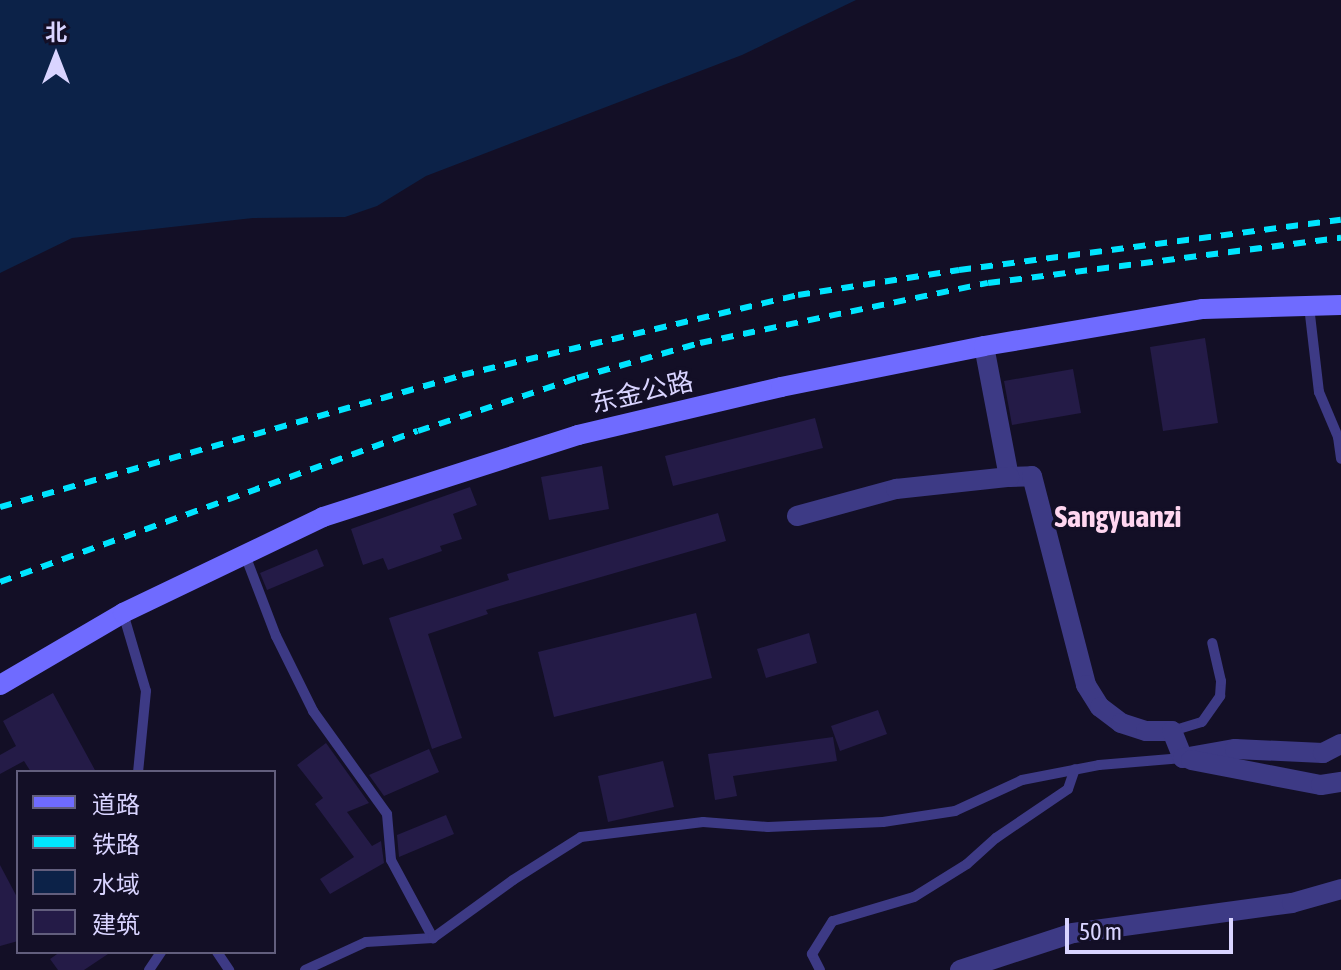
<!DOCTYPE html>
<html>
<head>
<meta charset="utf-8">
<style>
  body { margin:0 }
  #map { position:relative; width:1341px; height:970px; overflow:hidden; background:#130f26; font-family:"Asap Condensed","Noto Sans SC",sans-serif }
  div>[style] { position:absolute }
  .water>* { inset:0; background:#0c2248 }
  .building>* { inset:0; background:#241b47 }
  .service>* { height:10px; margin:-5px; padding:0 5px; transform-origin:5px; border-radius:5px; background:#3d3a85 }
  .minor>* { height:20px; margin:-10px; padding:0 10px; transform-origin:10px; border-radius:10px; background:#3d3a85 }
  .secondary>* { height:20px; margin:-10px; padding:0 10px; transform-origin:10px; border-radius:10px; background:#6f6bff }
  .rail>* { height:6px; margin-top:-3px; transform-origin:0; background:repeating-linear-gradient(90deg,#00e5ff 0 12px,transparent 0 22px) }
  span { translate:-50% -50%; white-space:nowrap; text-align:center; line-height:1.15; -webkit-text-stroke:7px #130f26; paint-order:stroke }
  .street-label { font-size:26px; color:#d9d4ff }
  .quarter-label { font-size:30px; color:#ffd6f0; font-weight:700 }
  .legend { position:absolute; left:16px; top:770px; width:260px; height:184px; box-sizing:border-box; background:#130f26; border:2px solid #625e7d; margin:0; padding:10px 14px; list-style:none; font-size:24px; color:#d9d4ff }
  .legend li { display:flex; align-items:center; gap:16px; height:40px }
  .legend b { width:40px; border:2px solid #625e7d }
  .north { position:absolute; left:16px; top:16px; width:80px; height:80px; -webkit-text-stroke:6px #130f26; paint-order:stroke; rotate:0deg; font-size:22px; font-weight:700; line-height:32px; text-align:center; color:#d9d4ff }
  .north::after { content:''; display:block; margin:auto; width:28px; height:36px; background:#d9d4ff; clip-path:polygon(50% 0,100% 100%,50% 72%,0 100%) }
  .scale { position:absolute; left:1065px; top:918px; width:168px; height:36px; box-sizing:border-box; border:4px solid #d9d4ff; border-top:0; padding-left:10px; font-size:24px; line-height:28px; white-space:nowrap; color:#d9d4ff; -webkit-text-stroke:6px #130f26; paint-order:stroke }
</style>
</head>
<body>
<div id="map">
  <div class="water">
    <div style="clip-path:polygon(0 0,856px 0,742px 55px,426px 176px,377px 206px,345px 217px,253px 218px,72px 238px,0 273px)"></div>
  </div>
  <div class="building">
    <div style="clip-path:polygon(1205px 338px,1218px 423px,1163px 431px,1150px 347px)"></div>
    <div style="clip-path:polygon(1073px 369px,1081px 413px,1012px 425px,1004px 381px)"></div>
    <div style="clip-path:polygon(815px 418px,823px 448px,673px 486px,665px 456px)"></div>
    <div style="clip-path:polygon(602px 466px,609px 509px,549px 520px,541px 477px)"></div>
    <div style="clip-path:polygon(470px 487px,477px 505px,453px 514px,462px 539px,440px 546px,442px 551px,388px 570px,383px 558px,363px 565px,351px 529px)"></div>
    <div style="clip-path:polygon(718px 513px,726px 541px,486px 610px,488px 614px,428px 634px,462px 738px,432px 749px,389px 618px,509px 580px,507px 574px)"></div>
    <div style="clip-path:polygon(317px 549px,324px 566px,267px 590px,260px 573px)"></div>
    <div style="clip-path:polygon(696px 613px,712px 678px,554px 717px,538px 652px)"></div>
    <div style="clip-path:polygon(809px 633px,817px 663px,766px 678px,757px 649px)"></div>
    <div style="clip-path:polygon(53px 693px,96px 772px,31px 772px,24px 761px,0 774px,0 755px,16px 746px,3px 721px)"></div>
    <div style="clip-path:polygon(878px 710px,887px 734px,840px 751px,831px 726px)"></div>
    <div style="clip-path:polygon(833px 737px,837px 761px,733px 776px,737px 796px,715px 800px,708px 754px)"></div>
    <div style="clip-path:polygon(326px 743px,369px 803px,347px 812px,372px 846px,381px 841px,384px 863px,330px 894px,320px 879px,354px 857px,315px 804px,323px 798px,297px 765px)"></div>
    <div style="clip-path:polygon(429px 749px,439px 772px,384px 796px,369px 775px)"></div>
    <div style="clip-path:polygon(663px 761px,674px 807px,608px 822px,598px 776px)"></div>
    <div style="clip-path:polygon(446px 815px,454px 834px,399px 857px,397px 835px)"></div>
    <div style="clip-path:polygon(0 865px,18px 899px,18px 941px,0 946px)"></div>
    <div style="clip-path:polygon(60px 952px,111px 952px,84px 970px,58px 970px,50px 959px)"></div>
  </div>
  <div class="service">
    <div style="left:1309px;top:306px;width:87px;rotate:83.4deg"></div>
    <div style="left:1319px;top:392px;width:49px;rotate:67.1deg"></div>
    <div style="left:1338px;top:437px;width:22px;rotate:82deg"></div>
    <div style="left:245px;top:555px;width:87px;rotate:69.1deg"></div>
    <div style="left:276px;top:636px;width:84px;rotate:63.7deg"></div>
    <div style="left:313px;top:711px;width:127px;rotate:54.3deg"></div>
    <div style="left:387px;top:814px;width:46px;rotate:85deg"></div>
    <div style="left:391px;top:860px;width:89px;rotate:61.7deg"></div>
    <div style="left:123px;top:613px;width:81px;rotate:73.6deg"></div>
    <div style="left:146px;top:691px;width:81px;rotate:95.6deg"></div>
    <div style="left:1172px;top:731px;width:31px;rotate:-17deg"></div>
    <div style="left:1202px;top:722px;width:32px;rotate:-55deg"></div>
    <div style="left:1220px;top:696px;width:15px;rotate:-86deg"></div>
    <div style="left:1221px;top:681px;width:39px;rotate:-103deg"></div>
    <div style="left:217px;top:952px;width:22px;rotate:56deg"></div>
    <div style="left:149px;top:970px;width:22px;rotate:-56deg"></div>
    <div style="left:305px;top:970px;width:67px;rotate:-24.7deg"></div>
    <div style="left:366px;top:942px;width:67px;rotate:-3.4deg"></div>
    <div style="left:433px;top:938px;width:99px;rotate:-35.9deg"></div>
    <div style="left:513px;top:880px;width:80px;rotate:-32.3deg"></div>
    <div style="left:581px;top:837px;width:123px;rotate:-7deg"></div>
    <div style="left:703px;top:822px;width:65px;rotate:4.4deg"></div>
    <div style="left:768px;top:827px;width:115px;rotate:-2.5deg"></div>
    <div style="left:883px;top:822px;width:73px;rotate:-8.7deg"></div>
    <div style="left:955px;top:811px;width:74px;rotate:-24.8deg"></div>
    <div style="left:1022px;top:780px;width:78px;rotate:-11deg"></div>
    <div style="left:1099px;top:765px;width:84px;rotate:-4.8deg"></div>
    <div style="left:820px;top:970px;width:18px;rotate:-117deg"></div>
    <div style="left:812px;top:954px;width:39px;rotate:-58deg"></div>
    <div style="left:833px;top:921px;width:84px;rotate:-16.5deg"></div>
    <div style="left:914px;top:897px;width:62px;rotate:-31.9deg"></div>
    <div style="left:967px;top:864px;width:39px;rotate:-42deg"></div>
    <div style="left:996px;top:838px;width:87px;rotate:-34.2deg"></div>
    <div style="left:1068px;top:789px;width:21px;rotate:-71deg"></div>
  </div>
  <div class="minor">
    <div style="left:984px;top:346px;width:133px;rotate:79.2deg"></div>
    <div style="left:1009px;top:477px;width:23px;rotate:-2deg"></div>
    <div style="left:1032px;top:476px;width:216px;rotate:75.5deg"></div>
    <div style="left:1086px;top:685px;width:26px;rotate:58deg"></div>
    <div style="left:1100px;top:707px;width:26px;rotate:37deg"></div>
    <div style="left:1121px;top:723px;width:26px;rotate:18deg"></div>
    <div style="left:1146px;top:731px;width:26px"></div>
    <div style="left:1172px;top:731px;width:29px;rotate:68deg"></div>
    <div style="left:797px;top:516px;width:103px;rotate:-15.3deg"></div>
    <div style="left:896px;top:489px;width:114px;rotate:-6.1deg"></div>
    <div style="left:1183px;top:758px;width:53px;rotate:-9.8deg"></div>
    <div style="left:1235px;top:749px;width:88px;rotate:2.6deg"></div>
    <div style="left:1323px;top:753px;width:20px;rotate:-27deg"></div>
    <div style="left:1191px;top:760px;width:132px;rotate:10.9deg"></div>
    <div style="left:1321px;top:785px;width:20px;rotate:-9deg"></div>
    <div style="left:960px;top:970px;width:119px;rotate:-18.1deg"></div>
    <div style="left:1073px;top:933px;width:221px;rotate:-7.8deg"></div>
    <div style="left:1292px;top:903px;width:51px;rotate:-15.9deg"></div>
  </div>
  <div class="secondary">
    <div style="left:0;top:685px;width:143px;rotate:-30.3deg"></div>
    <div style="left:123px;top:613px;width:222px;rotate:-25.6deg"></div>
    <div style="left:323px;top:517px;width:268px;rotate:-17.8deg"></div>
    <div style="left:578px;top:435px;width:209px;rotate:-13.3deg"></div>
    <div style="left:781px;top:387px;width:207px;rotate:-11.4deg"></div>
    <div style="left:984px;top:346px;width:222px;rotate:-9.6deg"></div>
    <div style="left:1203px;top:309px;width:138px;rotate:-1.7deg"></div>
  </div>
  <div class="rail">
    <div style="left:0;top:507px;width:480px;rotate:-15.9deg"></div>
    <div style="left:462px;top:375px;width:345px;rotate:-13.4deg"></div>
    <div style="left:798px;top:295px;width:163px;rotate:-8.8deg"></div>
    <div style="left:959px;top:270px;width:385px;rotate:-7.5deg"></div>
    <div style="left:0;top:582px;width:444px;rotate:-19.9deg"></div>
    <div style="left:418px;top:431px;width:168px;rotate:-18.4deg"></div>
    <div style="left:577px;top:378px;width:128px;rotate:-15.9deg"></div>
    <div style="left:700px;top:343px;width:294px;rotate:-11.8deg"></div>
    <div style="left:988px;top:283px;width:356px;rotate:-7.3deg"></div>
  </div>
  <div class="street-label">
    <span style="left:642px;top:393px;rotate:-13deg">东金公路</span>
  </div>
  <div class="quarter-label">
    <span style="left:1118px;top:516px">Sangyuanzi</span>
  </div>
  <ul class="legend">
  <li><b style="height:10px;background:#6f6bff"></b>道路</li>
  <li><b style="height:10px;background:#00e5ff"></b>铁路</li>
  <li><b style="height:22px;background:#0c2248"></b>水域</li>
  <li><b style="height:22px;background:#241b47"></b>建筑</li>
  </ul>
  <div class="north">北</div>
  <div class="scale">50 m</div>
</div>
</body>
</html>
